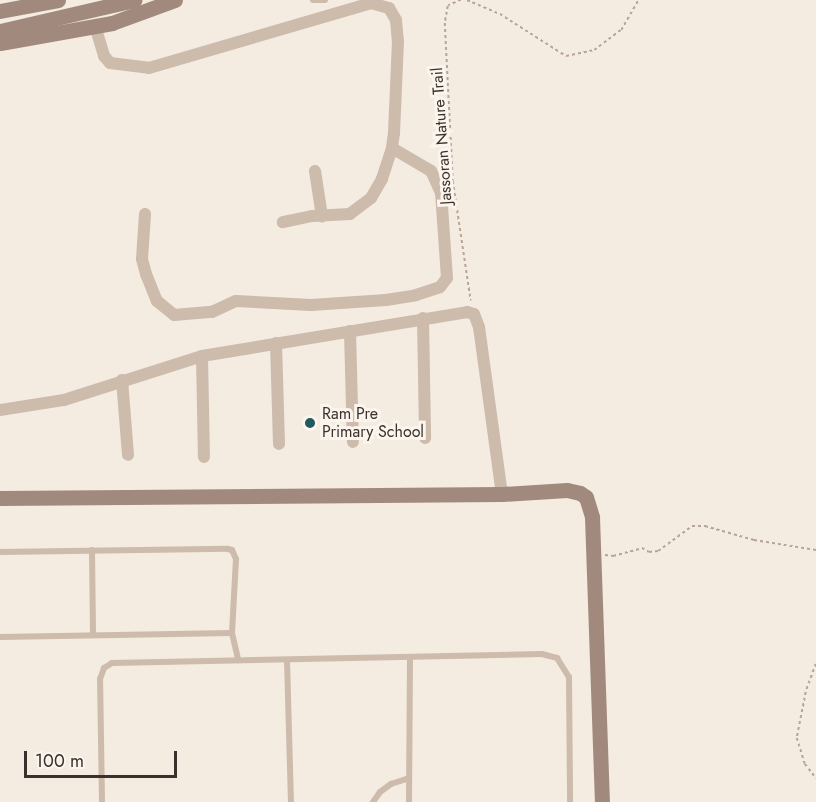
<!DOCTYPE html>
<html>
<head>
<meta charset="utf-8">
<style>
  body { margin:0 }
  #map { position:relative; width:816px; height:802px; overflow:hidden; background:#f4ebe1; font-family:Jost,sans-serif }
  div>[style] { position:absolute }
  .path>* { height:1.5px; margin-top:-0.75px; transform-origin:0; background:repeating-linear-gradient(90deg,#b9a596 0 3px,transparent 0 6px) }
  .lane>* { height:6px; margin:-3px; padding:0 3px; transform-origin:3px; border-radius:3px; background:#cdbbac }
  .street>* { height:12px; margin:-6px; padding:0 6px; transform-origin:6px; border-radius:6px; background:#cdbbac }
  .secondary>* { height:15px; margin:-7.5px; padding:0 7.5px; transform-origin:7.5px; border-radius:7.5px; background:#a18a7d }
  .dots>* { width:16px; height:16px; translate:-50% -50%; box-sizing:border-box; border:3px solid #fbf5ee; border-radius:50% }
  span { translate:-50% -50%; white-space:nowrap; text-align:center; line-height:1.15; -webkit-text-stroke:6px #fbf5ee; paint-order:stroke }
  .street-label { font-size:16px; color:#3b302b }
  .poi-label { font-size:16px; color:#3b302b }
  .left { translate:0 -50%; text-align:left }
  .scale { position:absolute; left:24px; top:751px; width:153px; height:27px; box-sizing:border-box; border:3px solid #3b302b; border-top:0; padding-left:8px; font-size:18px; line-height:21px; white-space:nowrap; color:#3b302b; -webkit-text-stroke:4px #fbf5ee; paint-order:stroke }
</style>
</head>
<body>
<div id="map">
  <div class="path">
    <div style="left:461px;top:0;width:14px;rotate:155deg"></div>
    <div style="left:448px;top:6px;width:17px;rotate:100deg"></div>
    <div style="left:445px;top:23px;width:158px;rotate:87.1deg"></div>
    <div style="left:453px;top:181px;width:121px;rotate:81.5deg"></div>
    <div style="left:467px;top:0;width:36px;rotate:23deg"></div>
    <div style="left:500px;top:14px;width:78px;rotate:32.5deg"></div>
    <div style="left:566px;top:56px;width:29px;rotate:-12deg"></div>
    <div style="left:594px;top:50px;width:34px;rotate:-37deg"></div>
    <div style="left:621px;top:30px;width:34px;rotate:-60deg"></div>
    <div style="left:605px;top:555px;width:8px;rotate:7deg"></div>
    <div style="left:613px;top:556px;width:30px;rotate:-15deg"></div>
    <div style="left:642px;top:548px;width:8px;rotate:30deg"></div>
    <div style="left:649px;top:552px;width:9px;rotate:-6deg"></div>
    <div style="left:658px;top:551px;width:42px;rotate:-36.3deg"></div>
    <div style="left:692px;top:526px;width:13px"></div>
    <div style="left:705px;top:526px;width:51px;rotate:15.9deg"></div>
    <div style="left:754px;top:540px;width:63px;rotate:9.2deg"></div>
    <div style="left:816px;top:664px;width:30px;rotate:110deg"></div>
    <div style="left:806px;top:692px;width:47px;rotate:101.1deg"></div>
    <div style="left:797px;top:738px;width:27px;rotate:73deg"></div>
    <div style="left:805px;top:764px;width:18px;rotate:52deg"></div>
  </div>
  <div class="lane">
    <div style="left:313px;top:0;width:12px"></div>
    <div style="left:92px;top:550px;width:84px;rotate:89.3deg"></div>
    <div style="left:0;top:552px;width:228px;rotate:-0.8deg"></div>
    <div style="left:228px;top:549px;width:4px;rotate:14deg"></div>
    <div style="left:232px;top:550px;width:10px;rotate:66deg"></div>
    <div style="left:236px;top:559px;width:74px;rotate:93.1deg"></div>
    <div style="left:0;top:637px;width:232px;rotate:-1deg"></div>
    <div style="left:232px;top:633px;width:28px;rotate:77deg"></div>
    <div style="left:287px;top:660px;width:142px;rotate:88.4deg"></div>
    <div style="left:102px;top:802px;width:123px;rotate:-90.9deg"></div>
    <div style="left:100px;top:679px;width:12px;rotate:-70deg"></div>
    <div style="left:104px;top:668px;width:9px;rotate:-32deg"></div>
    <div style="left:112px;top:663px;width:430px;rotate:-1.2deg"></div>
    <div style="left:542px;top:654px;width:16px;rotate:15deg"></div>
    <div style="left:557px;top:658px;width:22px;rotate:58deg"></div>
    <div style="left:569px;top:677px;width:125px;rotate:89.5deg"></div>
    <div style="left:373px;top:802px;width:12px;rotate:-55deg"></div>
    <div style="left:380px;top:792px;width:14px;rotate:-36deg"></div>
    <div style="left:391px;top:784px;width:19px;rotate:-18deg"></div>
    <div style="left:409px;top:802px;width:144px;rotate:-89.6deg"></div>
  </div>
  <div class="street">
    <div style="left:95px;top:26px;width:31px;rotate:73deg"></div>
    <div style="left:104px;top:56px;width:9px;rotate:49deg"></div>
    <div style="left:110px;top:63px;width:39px;rotate:7deg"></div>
    <div style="left:149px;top:68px;width:231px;rotate:-16.3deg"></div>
    <div style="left:371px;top:3px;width:19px;rotate:16deg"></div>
    <div style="left:389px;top:8px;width:14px;rotate:60deg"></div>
    <div style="left:396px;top:20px;width:21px;rotate:85deg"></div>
    <div style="left:398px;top:41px;width:92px;rotate:92.5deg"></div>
    <div style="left:394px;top:133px;width:15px;rotate:98deg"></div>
    <div style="left:392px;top:148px;width:33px;rotate:108deg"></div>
    <div style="left:382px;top:179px;width:22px;rotate:120deg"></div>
    <div style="left:371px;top:198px;width:26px;rotate:143deg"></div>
    <div style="left:350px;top:214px;width:38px;rotate:177deg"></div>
    <div style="left:312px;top:216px;width:30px;rotate:168deg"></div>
    <div style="left:315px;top:171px;width:46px;rotate:81.2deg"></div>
    <div style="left:145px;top:214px;width:45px;rotate:93.8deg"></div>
    <div style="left:142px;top:259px;width:16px;rotate:75deg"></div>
    <div style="left:146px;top:274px;width:29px;rotate:68deg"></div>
    <div style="left:157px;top:301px;width:22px;rotate:39deg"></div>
    <div style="left:174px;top:315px;width:38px;rotate:-5deg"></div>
    <div style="left:212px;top:312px;width:26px;rotate:-25deg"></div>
    <div style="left:236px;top:301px;width:75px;rotate:3.1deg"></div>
    <div style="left:311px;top:305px;width:75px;rotate:-3.8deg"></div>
    <div style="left:386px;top:300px;width:30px;rotate:-9deg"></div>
    <div style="left:416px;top:295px;width:25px;rotate:-18deg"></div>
    <div style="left:440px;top:287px;width:11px;rotate:-52deg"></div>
    <div style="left:447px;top:278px;width:85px;rotate:-94deg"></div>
    <div style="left:441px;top:193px;width:24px;rotate:-114deg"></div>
    <div style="left:431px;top:171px;width:45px;rotate:-149.5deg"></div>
    <div style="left:423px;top:318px;width:120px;rotate:89deg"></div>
    <div style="left:350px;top:331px;width:111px;rotate:88.5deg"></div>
    <div style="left:276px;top:343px;width:101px;rotate:88.3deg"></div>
    <div style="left:202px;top:356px;width:101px;rotate:88.9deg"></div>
    <div style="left:122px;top:380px;width:75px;rotate:85.4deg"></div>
    <div style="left:0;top:410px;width:65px;rotate:-8.9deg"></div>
    <div style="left:64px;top:400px;width:145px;rotate:-17.7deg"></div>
    <div style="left:202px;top:356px;width:269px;rotate:-9.4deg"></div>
    <div style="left:467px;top:312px;width:7px;rotate:16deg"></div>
    <div style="left:474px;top:314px;width:14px;rotate:69deg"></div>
    <div style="left:479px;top:327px;width:169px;rotate:82.2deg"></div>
  </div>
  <div class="secondary">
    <div style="left:0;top:11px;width:59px;rotate:-10.7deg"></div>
    <div style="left:0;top:31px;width:138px;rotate:-13deg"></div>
    <div style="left:0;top:43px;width:114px;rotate:-10.1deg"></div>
    <div style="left:112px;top:23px;width:67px;rotate:-20.1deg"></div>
    <div style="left:0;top:498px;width:502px;rotate:-0.46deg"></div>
    <div style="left:502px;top:494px;width:65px;rotate:-3.5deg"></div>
    <div style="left:567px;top:490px;width:13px;rotate:13deg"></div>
    <div style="left:580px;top:493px;width:7px;rotate:34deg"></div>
    <div style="left:586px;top:497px;width:21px;rotate:73deg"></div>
    <div style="left:592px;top:517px;width:285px;rotate:88deg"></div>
  </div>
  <div class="dots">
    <div style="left:310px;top:423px;background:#1f5a5e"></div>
  </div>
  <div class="street-label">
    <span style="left:442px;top:136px;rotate:-94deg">Jassoran Nature Trail</span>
  </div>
  <div class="poi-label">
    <span class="left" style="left:322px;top:423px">Ram Pre<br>Primary School</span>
  </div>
  <div class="scale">100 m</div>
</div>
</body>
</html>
